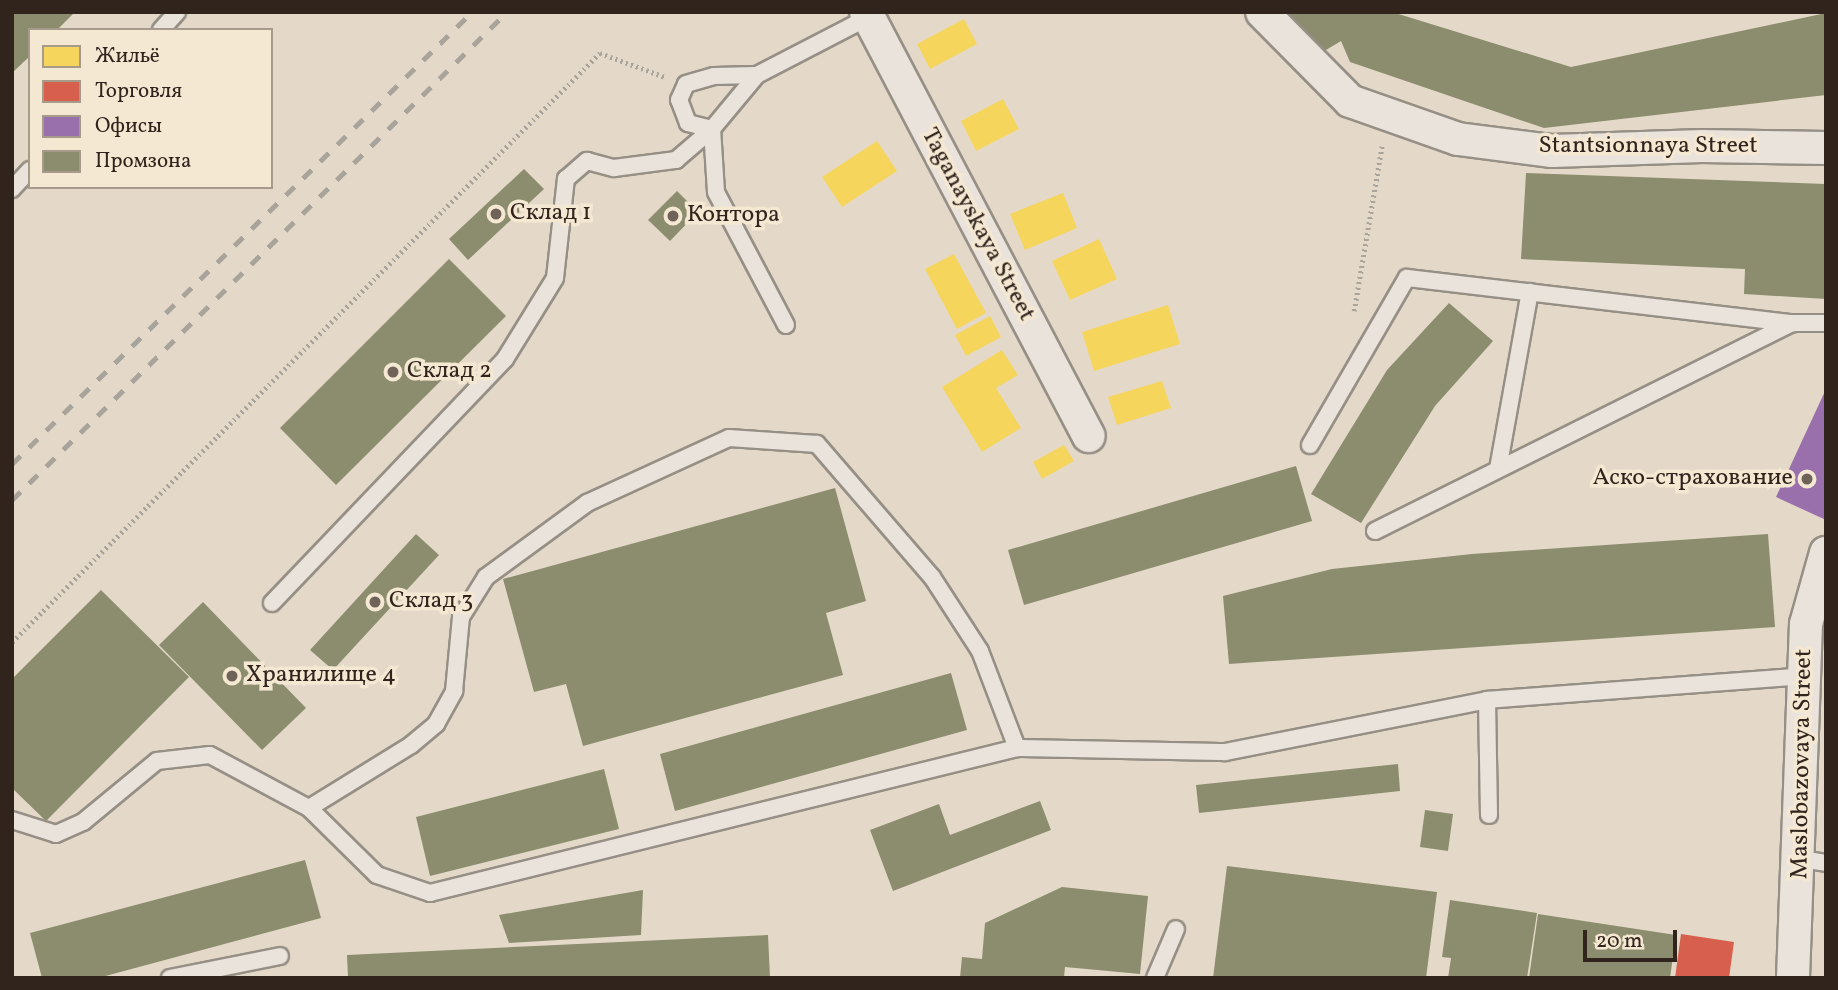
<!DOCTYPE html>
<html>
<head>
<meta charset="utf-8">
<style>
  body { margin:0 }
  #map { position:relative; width:1838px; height:990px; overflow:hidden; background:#e4d9c8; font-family:Vollkorn,serif }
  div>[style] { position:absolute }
  .homes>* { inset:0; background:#f6d55c }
  .shops>* { inset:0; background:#d6604d }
  .offices>* { inset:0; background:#9970ab }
  .industry>* { inset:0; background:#8c8c6e }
  .path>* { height:4.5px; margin-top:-2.25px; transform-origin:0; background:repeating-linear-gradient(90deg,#a8a39b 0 2px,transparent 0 5.5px) }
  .roads { filter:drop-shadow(2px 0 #968f85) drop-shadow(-2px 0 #968f85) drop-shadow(0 2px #968f85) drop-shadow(0 -2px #968f85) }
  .service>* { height:16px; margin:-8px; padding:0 8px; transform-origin:8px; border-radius:8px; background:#e9e3db }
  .minor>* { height:32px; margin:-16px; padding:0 16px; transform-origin:16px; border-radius:16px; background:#e9e3db }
  .rail>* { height:5px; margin-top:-2.5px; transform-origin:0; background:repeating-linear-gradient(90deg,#a8a39b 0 12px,transparent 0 24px) }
  .dots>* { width:19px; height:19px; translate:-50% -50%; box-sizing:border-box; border:4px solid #f5e8d3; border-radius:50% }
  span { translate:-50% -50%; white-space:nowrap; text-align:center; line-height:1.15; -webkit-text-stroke:7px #f5e8d3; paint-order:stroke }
  .street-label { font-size:24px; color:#30241d }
  .poi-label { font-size:24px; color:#30241d }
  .left { translate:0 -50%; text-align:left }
  .right { translate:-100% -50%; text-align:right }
  .frame { position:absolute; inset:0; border:14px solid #30241d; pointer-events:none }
  .legend { position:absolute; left:28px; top:28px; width:245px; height:161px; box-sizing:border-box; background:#f5e8d3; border:2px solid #a69a8a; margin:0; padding:9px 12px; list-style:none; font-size:21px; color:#30241d }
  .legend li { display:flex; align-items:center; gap:14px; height:35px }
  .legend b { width:35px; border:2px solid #a69a8a }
  .scale { position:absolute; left:1583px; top:930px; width:94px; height:32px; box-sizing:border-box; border:4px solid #30241d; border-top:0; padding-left:9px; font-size:21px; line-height:24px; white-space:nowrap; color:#30241d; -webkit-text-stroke:5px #f5e8d3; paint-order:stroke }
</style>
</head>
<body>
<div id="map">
  <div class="homes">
    <div style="clip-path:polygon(964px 19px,977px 44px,930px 69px,917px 44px)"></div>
    <div style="clip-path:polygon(1003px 99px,1019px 129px,976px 151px,961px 121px)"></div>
    <div style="clip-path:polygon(877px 141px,897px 171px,842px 207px,822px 177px)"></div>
    <div style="clip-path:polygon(1063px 193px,1077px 228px,1025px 250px,1010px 214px)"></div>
    <div style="clip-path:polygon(1099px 239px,1117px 279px,1070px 300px,1052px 261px)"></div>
    <div style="clip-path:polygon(954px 254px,986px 313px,957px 329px,925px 269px)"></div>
    <div style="clip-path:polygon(1168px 305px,1180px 344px,1094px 371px,1082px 332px)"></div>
    <div style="clip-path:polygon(990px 316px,1001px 337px,966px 356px,955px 335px)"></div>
    <div style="clip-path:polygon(1002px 350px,1018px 375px,996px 388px,1021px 428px,982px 452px,942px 387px)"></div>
    <div style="clip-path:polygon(1162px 381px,1171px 408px,1117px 425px,1108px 397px)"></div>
    <div style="clip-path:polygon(1064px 445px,1074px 461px,1042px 479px,1033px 462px)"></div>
  </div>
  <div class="shops">
    <div style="clip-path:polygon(1681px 934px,1734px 942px,1729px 978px,1675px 978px)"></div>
  </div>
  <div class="offices">
    <div style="clip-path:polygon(1826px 389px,1826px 520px,1776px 497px)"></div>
  </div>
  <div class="industry">
    <div style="clip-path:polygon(12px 12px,75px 12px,57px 30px,30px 30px,30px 56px,12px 73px)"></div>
    <div style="clip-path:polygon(1278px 12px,1392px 12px,1571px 67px,1826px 13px,1826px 95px,1544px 128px,1350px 62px,1341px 41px,1321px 53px)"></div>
    <div style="clip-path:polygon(524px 169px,544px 189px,468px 260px,449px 239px)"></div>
    <div style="clip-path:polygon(1526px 173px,1826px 184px,1826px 299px,1744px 294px,1745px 269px,1521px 259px)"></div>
    <div style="clip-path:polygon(677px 191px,698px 212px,670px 241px,648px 220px)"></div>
    <div style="clip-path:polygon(449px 259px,506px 316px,336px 485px,280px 428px)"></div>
    <div style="clip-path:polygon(1449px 303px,1493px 341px,1435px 406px,1361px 523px,1311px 494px,1387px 370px)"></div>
    <div style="clip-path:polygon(1296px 466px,1312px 521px,1024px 605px,1008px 550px)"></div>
    <div style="clip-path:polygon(835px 488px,866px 601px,826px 613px,843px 675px,583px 746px,566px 684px,534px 692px,503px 579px)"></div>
    <div style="clip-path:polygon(416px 534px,439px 555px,333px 670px,310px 650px)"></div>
    <div style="clip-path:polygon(1768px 534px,1775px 627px,1229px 664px,1223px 596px,1332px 569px,1472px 554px)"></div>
    <div style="clip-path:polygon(101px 590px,189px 677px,46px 821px,12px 788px,12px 679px)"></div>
    <div style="clip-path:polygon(203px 602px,306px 708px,262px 750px,159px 645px)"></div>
    <div style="clip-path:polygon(951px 673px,967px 730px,675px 811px,660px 754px)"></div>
    <div style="clip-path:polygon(1398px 764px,1400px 791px,1199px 813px,1196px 785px)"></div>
    <div style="clip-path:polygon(604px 769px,619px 829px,430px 876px,416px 817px)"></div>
    <div style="clip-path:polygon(1040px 801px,1051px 830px,893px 891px,870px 830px,939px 804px,950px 835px)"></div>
    <div style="clip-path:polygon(1425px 810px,1453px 814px,1448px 851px,1420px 847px)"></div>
    <div style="clip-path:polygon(305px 860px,321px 918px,98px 978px,42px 978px,30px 933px)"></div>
    <div style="clip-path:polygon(1227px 866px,1437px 892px,1426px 978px,1213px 978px)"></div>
    <div style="clip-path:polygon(1062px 887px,1148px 896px,1140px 974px,1065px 967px,1064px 978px,960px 978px,962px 957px,982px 959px,985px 923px)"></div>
    <div style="clip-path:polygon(643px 890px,641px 935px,509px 943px,499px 915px)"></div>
    <div style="clip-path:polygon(1450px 900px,1537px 913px,1527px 978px,1448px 978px,1451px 958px,1442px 957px)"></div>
    <div style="clip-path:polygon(1538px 914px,1676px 935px,1670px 978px,1529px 978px)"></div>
    <div style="clip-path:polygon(768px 935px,770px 978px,348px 978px,347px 955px)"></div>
  </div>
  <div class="path">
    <div style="left:1354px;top:311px;width:167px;rotate:-80.4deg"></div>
    <div style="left:12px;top:642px;width:832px;rotate:-45.05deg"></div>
    <div style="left:600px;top:53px;width:69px;rotate:20.3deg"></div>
  </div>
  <div class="roads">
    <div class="service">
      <div style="left:161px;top:30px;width:24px;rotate:-48deg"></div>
      <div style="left:712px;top:129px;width:25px;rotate:-166deg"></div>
      <div style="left:688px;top:123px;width:25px;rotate:-111deg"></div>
      <div style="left:679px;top:100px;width:17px;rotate:-66deg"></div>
      <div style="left:686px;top:84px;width:29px;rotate:-16deg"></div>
      <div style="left:714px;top:76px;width:43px;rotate:-1.3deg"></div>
      <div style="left:12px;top:189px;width:26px;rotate:-47deg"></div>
      <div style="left:786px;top:325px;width:150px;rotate:-117.8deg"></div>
      <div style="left:716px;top:192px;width:63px;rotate:-93.6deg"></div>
      <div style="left:712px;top:129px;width:70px;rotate:-50.2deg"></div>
      <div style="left:757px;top:75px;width:124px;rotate:-27.4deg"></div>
      <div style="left:1310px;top:445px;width:193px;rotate:-59.9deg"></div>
      <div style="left:1407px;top:278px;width:388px;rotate:6.7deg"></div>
      <div style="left:1498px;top:469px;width:180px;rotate:-79.8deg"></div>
      <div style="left:1375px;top:531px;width:466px;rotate:-26.5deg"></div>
      <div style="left:1792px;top:323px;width:34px"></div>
      <div style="left:272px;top:603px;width:337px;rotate:-46.3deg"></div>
      <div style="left:505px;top:359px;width:95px;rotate:-58.3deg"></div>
      <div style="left:555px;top:278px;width:100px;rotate:-83.7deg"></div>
      <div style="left:566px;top:179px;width:28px;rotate:-41deg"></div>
      <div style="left:587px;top:161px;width:28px;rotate:15deg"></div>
      <div style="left:614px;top:168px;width:63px;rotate:-7.4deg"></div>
      <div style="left:676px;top:160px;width:48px;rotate:-40.7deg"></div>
      <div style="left:1487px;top:700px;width:115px;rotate:89deg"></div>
      <div style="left:309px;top:808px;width:95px;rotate:44.6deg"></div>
      <div style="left:377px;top:875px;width:56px;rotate:18.8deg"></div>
      <div style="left:430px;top:893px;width:605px;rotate:-13.88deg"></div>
      <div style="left:1017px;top:748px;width:208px;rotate:1.1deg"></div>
      <div style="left:1225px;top:752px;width:267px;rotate:-11.2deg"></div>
      <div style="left:1487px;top:700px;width:317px;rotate:-4.3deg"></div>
      <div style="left:12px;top:820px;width:46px;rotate:17.7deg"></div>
      <div style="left:56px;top:834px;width:30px;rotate:-24deg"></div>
      <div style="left:83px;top:822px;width:96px;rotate:-39.5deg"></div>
      <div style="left:157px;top:761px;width:53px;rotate:-6.5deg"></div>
      <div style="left:210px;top:755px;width:112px;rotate:28.2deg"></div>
      <div style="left:309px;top:808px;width:120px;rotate:-31.7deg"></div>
      <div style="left:411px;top:745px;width:33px;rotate:-40deg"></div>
      <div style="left:436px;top:724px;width:38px;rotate:-61deg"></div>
      <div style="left:454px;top:691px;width:74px;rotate:-84.6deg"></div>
      <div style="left:461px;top:617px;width:47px;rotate:-58deg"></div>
      <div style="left:486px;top:577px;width:125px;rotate:-36.2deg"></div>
      <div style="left:587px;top:503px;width:156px;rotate:-24.6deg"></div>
      <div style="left:729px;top:438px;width:88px;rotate:3.9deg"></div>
      <div style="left:817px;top:444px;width:176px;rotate:49.2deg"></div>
      <div style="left:932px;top:577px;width:88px;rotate:57deg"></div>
      <div style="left:980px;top:651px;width:104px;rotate:69.1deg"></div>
      <div style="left:1801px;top:859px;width:25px;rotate:9deg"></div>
      <div style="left:170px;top:978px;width:112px;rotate:-11.3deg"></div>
      <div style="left:1155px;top:978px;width:53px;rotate:-66.8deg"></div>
    </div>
    <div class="minor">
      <div style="left:866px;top:12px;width:479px;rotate:62.3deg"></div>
      <div style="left:1262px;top:12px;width:125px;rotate:45.3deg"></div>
      <div style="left:1350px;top:101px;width:114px;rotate:19.4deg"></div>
      <div style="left:1458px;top:139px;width:95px;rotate:7.3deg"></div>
      <div style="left:1552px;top:151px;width:150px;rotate:-1.9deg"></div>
      <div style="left:1702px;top:146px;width:124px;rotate:0.9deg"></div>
      <div style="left:1793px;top:978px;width:354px;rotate:-87.9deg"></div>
      <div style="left:1806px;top:624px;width:74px;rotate:-74.3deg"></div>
    </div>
  </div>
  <div class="rail">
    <div style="left:12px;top:464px;width:645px;rotate:-44.5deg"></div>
    <div style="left:12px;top:500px;width:695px;rotate:-44.59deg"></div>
  </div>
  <div class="dots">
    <div style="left:496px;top:214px;background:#6f6359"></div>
    <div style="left:673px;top:216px;background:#6f6359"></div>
    <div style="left:393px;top:372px;background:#6f6359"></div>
    <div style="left:1807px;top:479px;background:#6f6359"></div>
    <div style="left:375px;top:602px;background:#6f6359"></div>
    <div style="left:232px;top:676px;background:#6f6359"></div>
  </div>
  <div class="street-label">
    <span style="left:1648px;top:147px">Stantsionnaya Street</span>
    <span style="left:977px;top:225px;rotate:62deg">Taganayskaya Street</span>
    <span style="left:1803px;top:764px;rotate:-89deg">Maslobazovaya Street</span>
  </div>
  <div class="poi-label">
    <span class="left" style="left:510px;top:214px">Склад 1</span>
    <span class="left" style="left:687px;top:216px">Контора</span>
    <span class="left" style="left:407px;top:372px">Склад 2</span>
    <span class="right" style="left:1793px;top:479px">Аско-страхование</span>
    <span class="left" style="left:389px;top:602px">Склад 3</span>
    <span class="left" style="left:246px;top:676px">Хранилище 4</span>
  </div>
  <div class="frame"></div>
  <ul class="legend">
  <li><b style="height:19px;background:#f6d55c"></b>Жильё</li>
  <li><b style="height:19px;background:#d6604d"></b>Торговля</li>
  <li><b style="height:19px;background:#9970ab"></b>Офисы</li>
  <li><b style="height:19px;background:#8c8c6e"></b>Промзона</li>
  </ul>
  <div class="scale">20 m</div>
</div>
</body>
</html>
